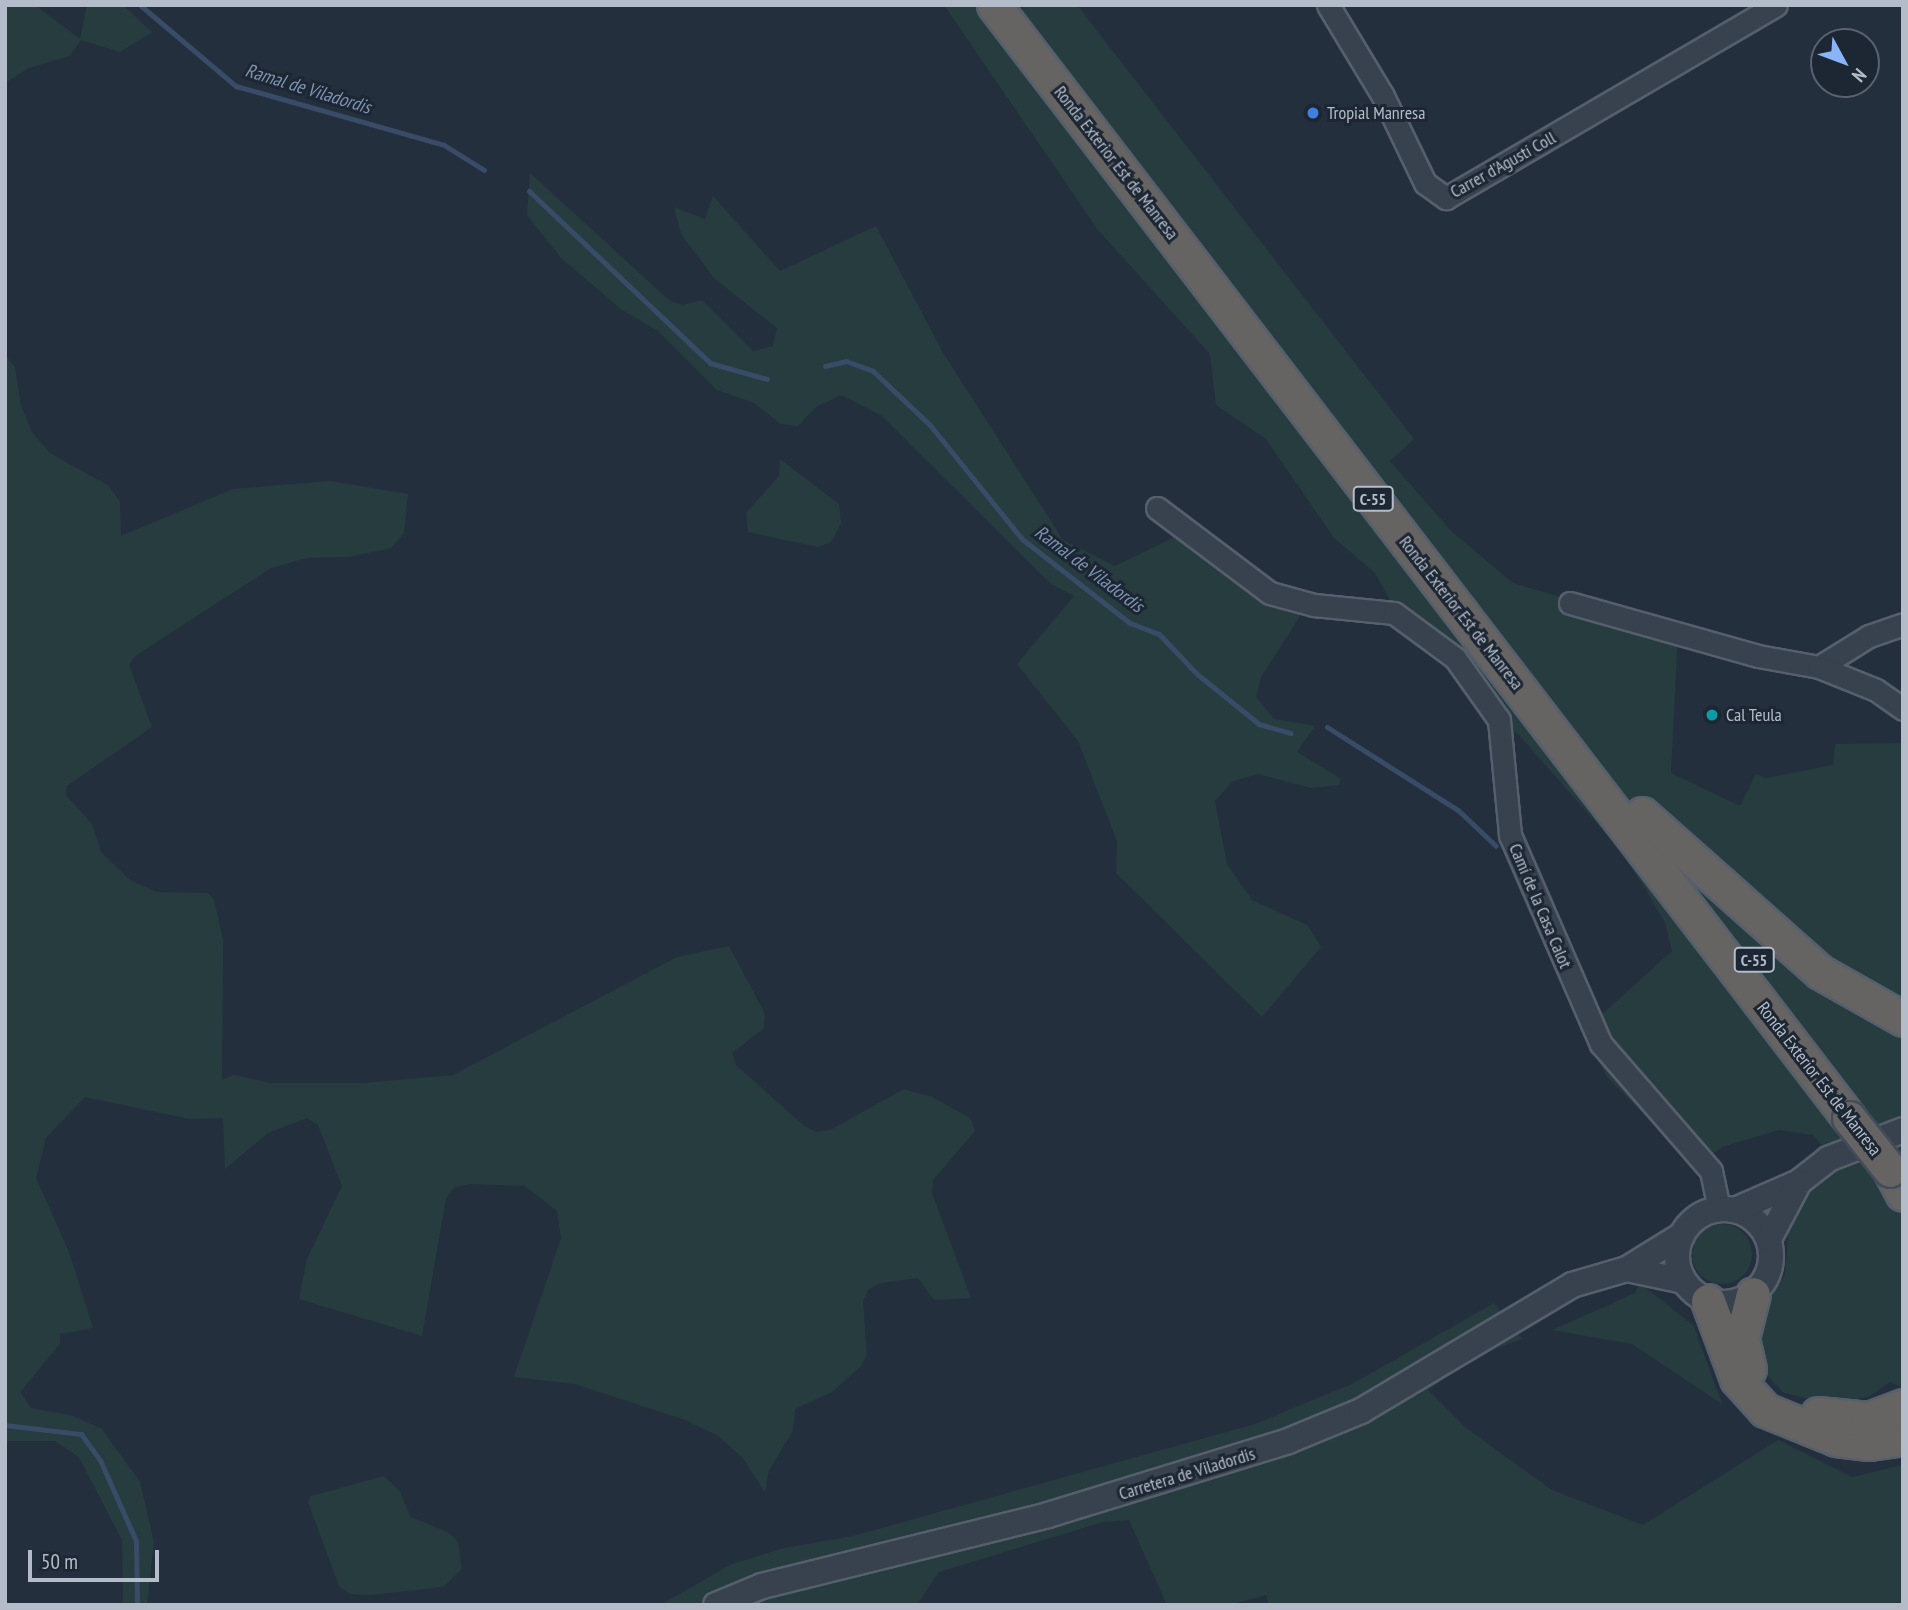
<!DOCTYPE html>
<html>
<head>
<meta charset="utf-8">
<style>
  body { margin:0 }
  #map { position:relative; width:1908px; height:1610px; overflow:hidden; background:#242f3e; font-family:"PT Sans Narrow",sans-serif }
  div>[style] { position:absolute }
  .green>* { inset:0; background:#263c3f }
  .round { border-radius:50% }
  .stream>* { height:5px; margin:-2.5px; padding:0 2.5px; transform-origin:2.5px; border-radius:2.5px; background:#394c67 }
  .roads { filter:drop-shadow(2px 0 #565f6c) drop-shadow(-2px 0 #565f6c) drop-shadow(0 2px #565f6c) drop-shadow(0 -2px #565f6c) }
  .minor>* { height:21px; margin:-10.5px; padding:0 10.5px; transform-origin:10.5px; border-radius:10.5px; background:#38414e }
  .tertiary>* { height:24px; margin:-12px; padding:0 12px; transform-origin:12px; border-radius:12px; background:#38414e }
  .tertiary>.ring { margin:-12px; padding:0; box-sizing:content-box; background:none; border:24px solid #38414e; border-radius:50% }
  .trunk>* { height:33px; margin:-16.5px; padding:0 16.5px; transform-origin:16.5px; border-radius:16.5px; background:#656462 }
  .bridges { filter:drop-shadow(2px 0 #434c59) drop-shadow(-2px 0 #434c59) drop-shadow(0 2px #434c59) drop-shadow(0 -2px #434c59) }
  .trunk-bridge>* { height:33px; margin:-16.5px; padding:0 16.5px; transform-origin:16.5px; border-radius:16.5px; background:#656462 }
  .dots>* { width:19px; height:19px; translate:-50% -50%; box-sizing:border-box; border:4px solid #1d2633; border-radius:50% }
  span { translate:-50% -50%; white-space:nowrap; text-align:center; line-height:1.15; -webkit-text-stroke:6px #1d2633; paint-order:stroke }
  .shield-label span { padding:2px 5px; background:#1d2633; border:2px solid; border-radius:5px; -webkit-text-stroke-width:0 }
  .shield-label { font-size:16px; color:#b4bcc9; font-weight:700 }
  .poi-label { font-size:18px; color:#b4bcc9 }
  .left { translate:0 -50%; text-align:left }
  .street-label { font-size:18px; color:#b4bcc9 }
  .water-label { font-size:19px; color:#7c92b1; font-style:italic }
  .frame { position:absolute; inset:0; border:7px solid #b4bcc9; pointer-events:none }
  .north { position:absolute; left:1810px; top:28px; width:70px; height:70px; box-sizing:border-box; background:#1d2633; border:2px solid #59626f; border-radius:50%; rotate:131deg; font-size:19px; font-weight:700; line-height:28px; text-align:center; color:#b4bcc9 }
  .north::after { content:''; display:block; margin:auto; width:24px; height:32px; background:#8ab4f8; clip-path:polygon(50% 0,100% 100%,50% 72%,0 100%) }
  .scale { position:absolute; left:28px; top:1550px; width:131px; height:32px; box-sizing:border-box; border:4px solid #b4bcc9; border-top:0; padding-left:9px; font-size:21px; line-height:24px; white-space:nowrap; color:#b4bcc9; -webkit-text-stroke:5px #1d2633; paint-order:stroke }
</style>
</head>
<body>
<div id="map">
  <div class="green">
    <div style="clip-path:polygon(5px 5px,35px 5px,80px 39px,87px 5px,123px 5px,152px 32px,120px 52px,81px 40px,70px 56px,29px 68px,5px 83px)"></div>
    <div style="clip-path:polygon(944px 5px,1077px 5px,1414px 439px,1390px 461px,1451px 531px,1513px 583px,1678px 632px,1671px 773px,1740px 806px,1756px 774px,1766px 778px,1833px 765px,1835px 744px,1903px 743px,1903px 1388px,1890px 1382px,1868px 1397px,1827px 1403px,1784px 1393px,1760px 1368px,1753px 1338px,1759px 1313px,1785px 1275px,1788px 1233px,1805px 1195px,1840px 1166px,1813px 1135px,1779px 1130px,1722px 1147px,1697px 1167px,1607px 1077px,1590px 1043px,1599px 1017px,1672px 951px,1666px 925px,1646px 890px,1616px 845px,1518px 734px,1485px 717px,1436px 655px,1405px 627px,1375px 573px,1334px 538px,1266px 439px,1216px 405px,1210px 354px,1098px 230px)"></div>
    <div style="clip-path:polygon(530px 173px,670px 301px,683px 305px,702px 300px,753px 351px,773px 346px,777px 328px,714px 278px,681px 234px,674px 207px,705px 219px,713px 196px,780px 271px,876px 226px,942px 351px,1063px 540px,1115px 566px,1197px 526px,1294px 595px,1300px 616px,1261px 677px,1256px 697px,1274px 719px,1315px 726px,1297px 752px,1341px 779px,1339px 785px,1311px 788px,1258px 774px,1233px 781px,1215px 801px,1227px 864px,1252px 900px,1307px 925px,1321px 947px,1262px 1017px,1116px 873px,1117px 841px,1078px 741px,1017px 664px,1074px 596px,1051px 584px,882px 416px,842px 395px,816px 407px,798px 426px,781px 424px,754px 403px,717px 390px,657px 330px,622px 310px,561px 258px,527px 215px)"></div>
    <div style="clip-path:polygon(5px 355px,15px 367px,21px 406px,32px 432px,50px 453px,109px 486px,120px 502px,121px 536px,233px 489px,330px 481px,408px 494px,404px 533px,391px 548px,349px 557px,306px 558px,271px 568px,135px 656px,129px 665px,152px 727px,67px 786px,66px 795px,92px 824px,101px 852px,130px 880px,156px 892px,208px 893px,214px 900px,223px 940px,222px 1080px,234px 1075px,271px 1083px,363px 1083px,453px 1075px,677px 957px,729px 946px,765px 1014px,764px 1028px,732px 1053px,736px 1065px,803px 1125px,816px 1132px,830px 1130px,904px 1089px,932px 1097px,970px 1118px,975px 1131px,933px 1180px,932px 1193px,971px 1298px,934px 1300px,918px 1278px,880px 1283px,868px 1290px,863px 1301px,867px 1355px,861px 1366px,832px 1392px,795px 1409px,793px 1431px,769px 1470px,765px 1493px,743px 1458px,717px 1435px,685px 1420px,575px 1384px,514px 1377px,561px 1238px,557px 1211px,525px 1186px,470px 1184px,455px 1187px,446px 1198px,422px 1336px,299px 1299px,307px 1259px,342px 1186px,318px 1125px,307px 1118px,268px 1133px,225px 1169px,223px 1118px,189px 1119px,85px 1097px,46px 1138px,36px 1178px,69px 1252px,93px 1328px,60px 1334px,60px 1344px,20px 1392px,31px 1408px,73px 1416px,102px 1429px,140px 1482px,154px 1542px,147px 1605px,123px 1605px,122px 1540px,79px 1457px,55px 1441px,5px 1441px)"></div>
    <div style="clip-path:polygon(780px 459px,839px 504px,841px 524px,831px 542px,818px 547px,748px 532px,746px 513px,779px 476px)"></div>
    <div class="round" style="left:1692px;top:1224px;width:60px;height:60px"></div>
    <div style="clip-path:polygon(1640px 1283px,1694px 1326px,1722px 1404px,1632px 1344px,1552px 1330px,1635px 1293px)"></div>
    <div style="clip-path:polygon(1494px 1303px,1522px 1339px,1480px 1354px,1428px 1390px,1466px 1428px,1552px 1490px,1643px 1525px,1778px 1440px,1852px 1477px,1903px 1465px,1903px 1605px,1269px 1605px,1266px 1595px,1228px 1605px,1167px 1605px,1129px 1520px,1103px 1522px,939px 1572px,917px 1605px,660px 1605px,732px 1564px,784px 1548px,853px 1536px,1255px 1424px,1352px 1384px)"></div>
    <div style="clip-path:polygon(384px 1476px,399px 1490px,411px 1517px,448px 1532px,458px 1542px,462px 1569px,443px 1587px,371px 1595px,350px 1594px,339px 1586px,308px 1502px,311px 1496px)"></div>
  </div>
  <div class="stream">
    <div style="left:140px;top:5px;width:126px;rotate:40.2deg"></div>
    <div style="left:236px;top:86px;width:216px;rotate:15.8deg"></div>
    <div style="left:444px;top:145px;width:47px;rotate:32deg"></div>
    <div style="left:529px;top:191px;width:250px;rotate:43.5deg"></div>
    <div style="left:710px;top:363px;width:59px;rotate:15.7deg"></div>
    <div style="left:825px;top:366px;width:22px;rotate:-13deg"></div>
    <div style="left:846px;top:361px;width:29px;rotate:20deg"></div>
    <div style="left:873px;top:371px;width:79px;rotate:43.5deg"></div>
    <div style="left:930px;top:425px;width:146px;rotate:51.1deg"></div>
    <div style="left:1022px;top:539px;width:137px;rotate:37.9deg"></div>
    <div style="left:1130px;top:623px;width:31px;rotate:21deg"></div>
    <div style="left:1159px;top:634px;width:55px;rotate:46.5deg"></div>
    <div style="left:1197px;top:674px;width:80px;rotate:38.9deg"></div>
    <div style="left:1259px;top:724px;width:33px;rotate:16deg"></div>
    <div style="left:1327px;top:727px;width:155px;rotate:32.4deg"></div>
    <div style="left:1458px;top:810px;width:52px;rotate:43.5deg"></div>
    <div style="left:5px;top:1425px;width:77px;rotate:6.8deg"></div>
    <div style="left:81px;top:1434px;width:32px;rotate:54deg"></div>
    <div style="left:100px;top:1460px;width:89px;rotate:66deg"></div>
    <div style="left:136px;top:1541px;width:64px;rotate:89.1deg"></div>
  </div>
  <div class="roads">
    <div class="minor">
      <div style="left:1328px;top:5px;width:106px;rotate:58.9deg"></div>
      <div style="left:1383px;top:96px;width:97px;rotate:64.2deg"></div>
      <div style="left:1425px;top:183px;width:26px;rotate:36deg"></div>
      <div style="left:1446px;top:198px;width:382px;rotate:-30.3deg"></div>
      <div style="left:1157px;top:508px;width:141px;rotate:37deg"></div>
      <div style="left:1270px;top:593px;width:46px;rotate:15.3deg"></div>
      <div style="left:1314px;top:605px;width:80px;rotate:5.7deg"></div>
      <div style="left:1394px;top:613px;width:76px;rotate:36.4deg"></div>
      <div style="left:1455px;top:658px;width:76px;rotate:54.6deg"></div>
      <div style="left:1499px;top:720px;width:116px;rotate:84.5deg"></div>
      <div style="left:1510px;top:835px;width:228px;rotate:66.5deg"></div>
      <div style="left:1601px;top:1044px;width:168px;rotate:49.1deg"></div>
      <div style="left:1711px;top:1171px;width:39px;rotate:78deg"></div>
      <div style="left:1570px;top:603px;width:195px;rotate:15.7deg"></div>
      <div style="left:1758px;top:656px;width:62px;rotate:10.2deg"></div>
      <div style="left:1819px;top:667px;width:59px;rotate:-31.8deg"></div>
      <div style="left:1869px;top:636px;width:36px;rotate:-19deg"></div>
      <div style="left:1819px;top:667px;width:61px;rotate:22deg"></div>
      <div style="left:1876px;top:690px;width:33px;rotate:35deg"></div>
    </div>
    <div class="tertiary">
      <div class="ring" style="left:1677px;top:1209px;width:70px;height:70px"></div>
      <div style="left:1735px;top:1210px;width:70px;rotate:-23.6deg"></div>
      <div style="left:1799px;top:1182px;width:37px;rotate:-38deg"></div>
      <div style="left:1828px;top:1159px;width:80px;rotate:-21.1deg"></div>
      <div style="left:1769px;top:1239px;width:64px;rotate:-62.2deg"></div>
      <div style="left:1627px;top:1269px;width:58px;rotate:11.9deg"></div>
      <div style="left:716px;top:1605px;width:50px;rotate:-22.4deg"></div>
      <div style="left:762px;top:1586px;width:295px;rotate:-13.9deg"></div>
      <div style="left:1048px;top:1515px;width:251px;rotate:-17.1deg"></div>
      <div style="left:1288px;top:1441px;width:79px;rotate:-22.3deg"></div>
      <div style="left:1361px;top:1411px;width:246px;rotate:-30.8deg"></div>
      <div style="left:1572px;top:1285px;width:57px;rotate:-16.2deg"></div>
      <div style="left:1627px;top:1269px;width:65px;rotate:-31.7deg"></div>
    </div>
    <div class="trunk">
      <div style="left:994px;top:5px;width:1403px;rotate:52.47deg"></div>
      <div style="left:1642px;top:814px;width:238px;rotate:41.6deg"></div>
      <div style="left:1820px;top:972px;width:95px;rotate:29.5deg"></div>
      <div style="left:1890px;top:1170px;width:27px;rotate:62deg"></div>
      <div style="left:1708px;top:1301px;width:83px;rotate:69.6deg"></div>
      <div style="left:1737px;top:1379px;width:42px;rotate:47.9deg"></div>
      <div style="left:1765px;top:1410px;width:77px;rotate:22.2deg"></div>
      <div style="left:1836px;top:1439px;width:33px;rotate:7deg"></div>
      <div style="left:1869px;top:1443px;width:34px;rotate:-8deg"></div>
      <div style="left:1749px;top:1369px;width:32px;rotate:-103deg"></div>
      <div style="left:1742px;top:1338px;width:45px;rotate:-76deg"></div>
      <div style="left:1818px;top:1414px;width:51px;rotate:5.6deg"></div>
      <div style="left:1869px;top:1419px;width:36px;rotate:-21deg"></div>
    </div>
  </div>
  <div class="bridges">
    <div class="trunk-bridge">
      <div style="left:1849px;top:1118px;width:66px;rotate:51.7deg"></div>
    </div>
  </div>
  <div class="dots">
    <div style="left:1313px;top:113px;background:#3f7fe0"></div>
    <div style="left:1712px;top:715px;background:#0f9aa8"></div>
  </div>
  <div class="shield-label">
    <span style="left:1373px;top:499px">C-55</span>
    <span style="left:1754px;top:960px">C-55</span>
  </div>
  <div class="poi-label">
    <span class="left" style="left:1327px;top:113px">Tropial Manresa</span>
    <span class="left" style="left:1726px;top:715px">Cal Teula</span>
  </div>
  <div class="street-label">
    <span style="left:1116px;top:163px;rotate:52deg">Ronda Exterior Est de Manresa</span>
    <span style="left:1503px;top:165px;rotate:-29deg">Carrer d'Agustí Coll</span>
    <span style="left:1461px;top:613px;rotate:52deg">Ronda Exterior Est de Manresa</span>
    <span style="left:1540px;top:906px;rotate:67deg">Camí de la Casa Calot</span>
    <span style="left:1819px;top:1079px;rotate:52deg">Ronda Exterior Est de Manresa</span>
    <span style="left:1187px;top:1474px;rotate:-17deg">Carretera de Viladordis</span>
  </div>
  <div class="water-label">
    <span style="left:308px;top:89px;rotate:17deg">Ramal de Viladordis</span>
    <span style="left:1089px;top:569px;rotate:37deg">Ramal de Viladordis</span>
  </div>
  <div class="frame"></div>
  <div class="north">N</div>
  <div class="scale">50 m</div>
</div>
</body>
</html>
